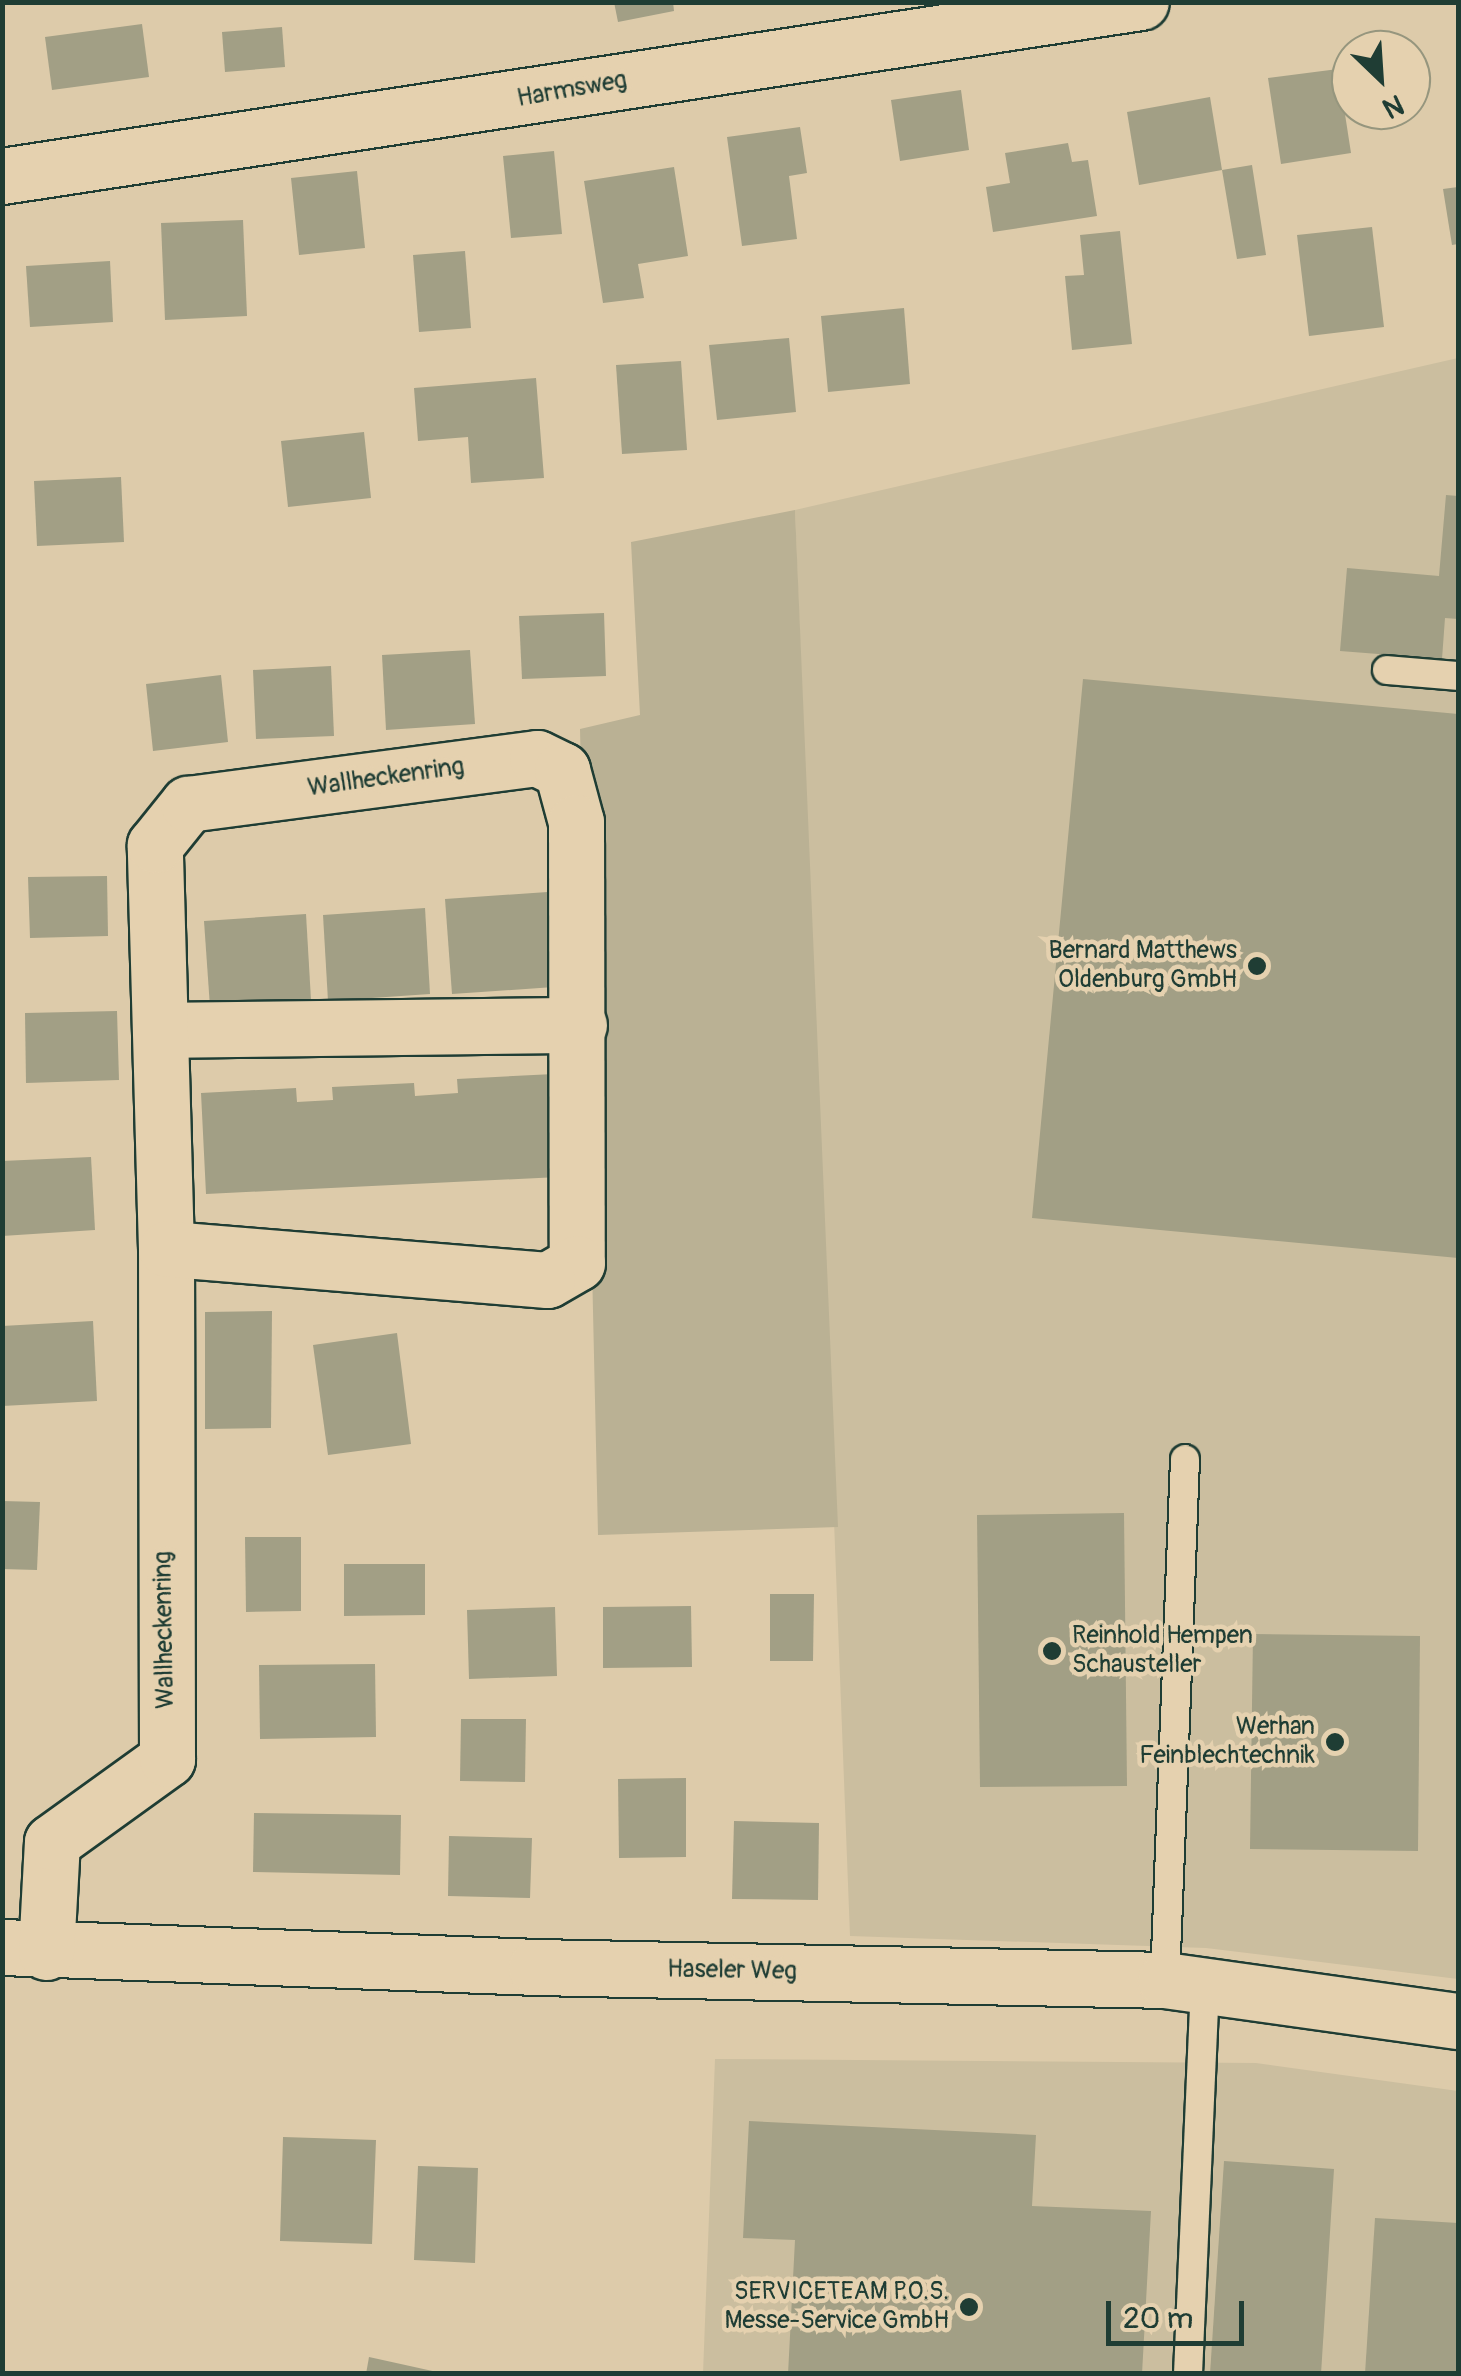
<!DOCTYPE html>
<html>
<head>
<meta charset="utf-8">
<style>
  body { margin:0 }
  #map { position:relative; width:1461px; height:2376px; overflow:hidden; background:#ddcbaa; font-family:Pangolin,sans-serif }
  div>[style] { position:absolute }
  .built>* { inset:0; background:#cbbe9f }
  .green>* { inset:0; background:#bab194 }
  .building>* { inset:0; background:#a29f85 }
  .roads { filter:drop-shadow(2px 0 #1f3d34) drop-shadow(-2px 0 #1f3d34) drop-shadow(0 2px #1f3d34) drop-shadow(0 -2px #1f3d34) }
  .lane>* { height:28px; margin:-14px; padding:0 14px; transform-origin:14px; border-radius:14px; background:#e5d1af }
  .street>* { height:55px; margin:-27.5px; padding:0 27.5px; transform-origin:27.5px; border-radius:27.5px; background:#e5d1af }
  .dots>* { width:28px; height:28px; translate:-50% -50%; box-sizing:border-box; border:5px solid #e5d1af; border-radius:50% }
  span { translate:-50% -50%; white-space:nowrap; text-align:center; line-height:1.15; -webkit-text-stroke:9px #e5d1af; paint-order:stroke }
  .street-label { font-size:25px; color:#1f3d34 }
  .poi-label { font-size:25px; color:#1f3d34 }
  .right { translate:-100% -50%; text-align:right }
  .left { translate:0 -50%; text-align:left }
  .frame { position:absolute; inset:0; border:5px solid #1f3d34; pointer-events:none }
  .north { position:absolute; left:1331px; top:30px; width:100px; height:100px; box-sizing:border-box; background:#e5d1af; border:2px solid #96967e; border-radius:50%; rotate:155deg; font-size:28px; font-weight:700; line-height:40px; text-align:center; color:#1f3d34 }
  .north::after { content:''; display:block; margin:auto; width:35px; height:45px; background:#1f3d34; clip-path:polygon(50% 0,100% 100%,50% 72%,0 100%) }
  .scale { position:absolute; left:1106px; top:2301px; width:138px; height:45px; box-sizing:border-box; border:5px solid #1f3d34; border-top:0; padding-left:12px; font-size:30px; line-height:35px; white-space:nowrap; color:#1f3d34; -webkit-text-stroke:8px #e5d1af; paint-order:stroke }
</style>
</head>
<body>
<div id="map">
  <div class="built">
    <div style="clip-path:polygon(1458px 358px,1458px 1979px,1206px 1948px,850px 1936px,795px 510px)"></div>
    <div style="clip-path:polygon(715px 2059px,1256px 2063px,1458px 2091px,1458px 2373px,703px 2374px)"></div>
  </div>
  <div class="green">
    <div style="clip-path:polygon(795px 510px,838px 1527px,598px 1535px,580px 729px,640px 715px,631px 542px)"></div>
  </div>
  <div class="building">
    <div style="clip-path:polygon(614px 2px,673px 2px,674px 11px,618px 22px)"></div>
    <div style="clip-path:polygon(142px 24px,149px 77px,52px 90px,45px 37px)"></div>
    <div style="clip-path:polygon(282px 27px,285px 67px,225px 72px,222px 32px)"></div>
    <div style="clip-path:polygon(1338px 69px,1351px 153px,1281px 164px,1268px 78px)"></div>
    <div style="clip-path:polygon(961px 90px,969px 150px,900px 161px,891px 100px)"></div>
    <div style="clip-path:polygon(1210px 97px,1222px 170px,1139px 185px,1127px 112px)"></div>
    <div style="clip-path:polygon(800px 127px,807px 173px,789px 176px,797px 239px,742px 246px,727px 137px)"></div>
    <div style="clip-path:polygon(1068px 143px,1072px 162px,1088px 160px,1097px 216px,993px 232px,986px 187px,1010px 183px,1005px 153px)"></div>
    <div style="clip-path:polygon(554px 151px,562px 234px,511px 238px,503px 156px)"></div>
    <div style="clip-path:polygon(1252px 165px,1266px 255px,1237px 259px,1222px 170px)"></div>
    <div style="clip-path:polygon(674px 167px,688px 256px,638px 264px,644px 298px,603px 303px,584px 181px)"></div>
    <div style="clip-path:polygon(357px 171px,365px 248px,299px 255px,291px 178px)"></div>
    <div style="clip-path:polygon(1458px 187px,1458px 244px,1452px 245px,1443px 189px)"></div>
    <div style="clip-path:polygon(243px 220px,247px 316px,165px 320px,161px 223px)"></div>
    <div style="clip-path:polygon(1372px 227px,1384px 327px,1309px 336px,1297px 235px)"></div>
    <div style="clip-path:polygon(1120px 231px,1132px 344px,1072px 350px,1065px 276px,1084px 275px,1080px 235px)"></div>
    <div style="clip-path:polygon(465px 251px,471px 328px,419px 332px,413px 255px)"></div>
    <div style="clip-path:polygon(110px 261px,113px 322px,30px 327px,26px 266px)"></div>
    <div style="clip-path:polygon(904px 308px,910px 384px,828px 392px,821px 316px)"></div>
    <div style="clip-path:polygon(789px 338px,796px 412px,717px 420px,709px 345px)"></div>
    <div style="clip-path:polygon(681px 361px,687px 450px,622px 454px,616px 365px)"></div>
    <div style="clip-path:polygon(536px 378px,544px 478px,471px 483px,468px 437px,418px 441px,414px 388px)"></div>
    <div style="clip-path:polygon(364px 432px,371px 498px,288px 507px,281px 441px)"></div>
    <div style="clip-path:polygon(121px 477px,124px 542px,37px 546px,34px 481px)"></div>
    <div style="clip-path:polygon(1446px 495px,1458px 496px,1458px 619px,1445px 618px,1442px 659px,1340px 651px,1347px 568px,1439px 576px)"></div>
    <div style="clip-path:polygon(604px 613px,606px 676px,522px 679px,519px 616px)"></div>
    <div style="clip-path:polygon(470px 650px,475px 724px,386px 730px,382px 655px)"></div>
    <div style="clip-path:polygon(331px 666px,334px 736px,256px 739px,253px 670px)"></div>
    <div style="clip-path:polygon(221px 675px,228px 742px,153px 751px,146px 684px)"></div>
    <div style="clip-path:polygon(1083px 679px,1458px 714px,1458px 1258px,1032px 1218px)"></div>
    <div style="clip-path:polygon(107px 876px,108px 936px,30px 938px,28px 877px)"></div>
    <div style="clip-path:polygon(562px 891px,568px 986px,452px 994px,445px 899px)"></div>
    <div style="clip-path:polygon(425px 908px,430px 994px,328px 1001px,323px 915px)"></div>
    <div style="clip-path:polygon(306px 914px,311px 1000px,210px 1007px,204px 921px)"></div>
    <div style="clip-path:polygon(117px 1011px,119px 1080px,26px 1083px,25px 1013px)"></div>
    <div style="clip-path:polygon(554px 1074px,559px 1177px,206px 1194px,201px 1093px,296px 1088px,297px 1102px,333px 1100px,332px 1087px,414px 1083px,415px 1096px,458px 1093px,457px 1079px)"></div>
    <div style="clip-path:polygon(91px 1157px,95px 1230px,2px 1236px,2px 1161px)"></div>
    <div style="clip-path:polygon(272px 1311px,271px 1428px,205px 1429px,205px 1312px)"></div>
    <div style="clip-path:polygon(93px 1321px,97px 1401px,2px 1406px,2px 1326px)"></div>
    <div style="clip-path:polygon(397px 1333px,411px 1444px,328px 1455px,313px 1345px)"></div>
    <div style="clip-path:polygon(2px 1501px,40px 1502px,37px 1570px,2px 1569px)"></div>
    <div style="clip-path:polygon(1124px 1513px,1127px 1786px,980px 1787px,977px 1515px)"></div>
    <div style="clip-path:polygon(245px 1537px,301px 1537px,301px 1611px,246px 1612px)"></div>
    <div style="clip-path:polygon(344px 1564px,425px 1564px,425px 1615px,344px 1616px)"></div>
    <div style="clip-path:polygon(770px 1594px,814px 1594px,813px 1661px,770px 1661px)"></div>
    <div style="clip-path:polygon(691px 1606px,692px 1667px,603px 1668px,603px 1607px)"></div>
    <div style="clip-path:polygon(555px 1607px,557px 1676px,469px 1679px,467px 1610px)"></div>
    <div style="clip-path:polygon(1253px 1634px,1420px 1636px,1418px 1851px,1250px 1849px)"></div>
    <div style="clip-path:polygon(375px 1664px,376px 1737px,260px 1739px,259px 1665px)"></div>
    <div style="clip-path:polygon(461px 1719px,526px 1719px,525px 1782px,460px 1781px)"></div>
    <div style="clip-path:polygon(686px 1778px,686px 1857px,619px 1858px,618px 1779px)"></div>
    <div style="clip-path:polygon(254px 1813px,401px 1815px,400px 1875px,253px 1872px)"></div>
    <div style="clip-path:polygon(734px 1821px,819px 1823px,818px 1900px,732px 1899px)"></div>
    <div style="clip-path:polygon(449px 1836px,532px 1838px,530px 1898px,448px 1896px)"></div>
    <div style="clip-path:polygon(749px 2121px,1036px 2135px,1032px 2206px,1151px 2211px,1142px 2374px,788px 2374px,795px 2240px,743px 2238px)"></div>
    <div style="clip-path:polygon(283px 2137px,376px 2140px,372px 2244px,280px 2241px)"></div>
    <div style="clip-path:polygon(1224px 2161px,1334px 2169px,1321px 2374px,1210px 2374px)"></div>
    <div style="clip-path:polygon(418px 2166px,478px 2168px,475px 2263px,414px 2260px)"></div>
    <div style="clip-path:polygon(1375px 2218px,1458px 2223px,1458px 2374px,1365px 2374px)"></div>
    <div style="clip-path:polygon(369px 2357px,437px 2372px,437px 2374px,366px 2374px)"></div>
  </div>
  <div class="roads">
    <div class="lane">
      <div style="left:1387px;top:670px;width:71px;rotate:4.8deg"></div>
      <div style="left:1165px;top:1980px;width:521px;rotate:-87.8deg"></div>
      <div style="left:1188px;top:2374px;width:392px;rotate:-87.5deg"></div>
    </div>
    <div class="street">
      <div style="left:2px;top:176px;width:1152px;rotate:-8.69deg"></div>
      <div style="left:162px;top:1030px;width:417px;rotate:-0.7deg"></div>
      <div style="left:2px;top:1947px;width:534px;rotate:2.14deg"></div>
      <div style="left:536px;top:1967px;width:629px;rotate:1.18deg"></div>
      <div style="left:1165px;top:1980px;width:296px;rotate:8deg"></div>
      <div style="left:46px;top:1952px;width:110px;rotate:-86.9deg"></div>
      <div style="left:52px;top:1842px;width:142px;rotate:-35.8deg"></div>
      <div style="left:167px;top:1759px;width:510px;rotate:-90.11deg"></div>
      <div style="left:166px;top:1249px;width:404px;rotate:-91.6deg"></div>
      <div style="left:155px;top:845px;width:53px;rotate:-51.2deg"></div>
      <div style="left:188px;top:804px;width:352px;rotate:-7.5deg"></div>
      <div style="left:537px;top:758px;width:28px;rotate:26deg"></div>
      <div style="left:562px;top:770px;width:54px;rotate:74.9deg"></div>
      <div style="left:576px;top:822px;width:441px;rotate:89.9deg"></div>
      <div style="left:577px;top:1263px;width:34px;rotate:150deg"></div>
      <div style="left:547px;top:1280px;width:382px;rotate:-175.3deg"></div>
    </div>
  </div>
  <div class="dots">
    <div style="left:1257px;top:966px;background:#1f3d34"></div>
    <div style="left:1052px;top:1651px;background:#1f3d34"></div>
    <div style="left:1335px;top:1742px;background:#1f3d34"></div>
    <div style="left:969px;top:2307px;background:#1f3d34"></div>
  </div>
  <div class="street-label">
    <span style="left:572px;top:90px;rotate:-10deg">Harmsweg</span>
    <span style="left:386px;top:778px;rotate:-8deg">Wallheckenring</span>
    <span style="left:165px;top:1630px;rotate:-91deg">Wallheckenring</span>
    <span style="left:732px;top:1971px;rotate:1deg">Haseler Weg</span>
  </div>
  <div class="poi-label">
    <span class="right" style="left:1237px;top:966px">Bernard Matthews<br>Oldenburg GmbH</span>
    <span class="left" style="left:1072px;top:1651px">Reinhold Hempen<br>Schausteller</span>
    <span class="right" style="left:1315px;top:1742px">Werhan<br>Feinblechtechnik</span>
    <span class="right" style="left:949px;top:2307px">SERVICETEAM P.O.S.<br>Messe-Service GmbH</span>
  </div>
  <div class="frame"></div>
  <div class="north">N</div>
  <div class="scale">20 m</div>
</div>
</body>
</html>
